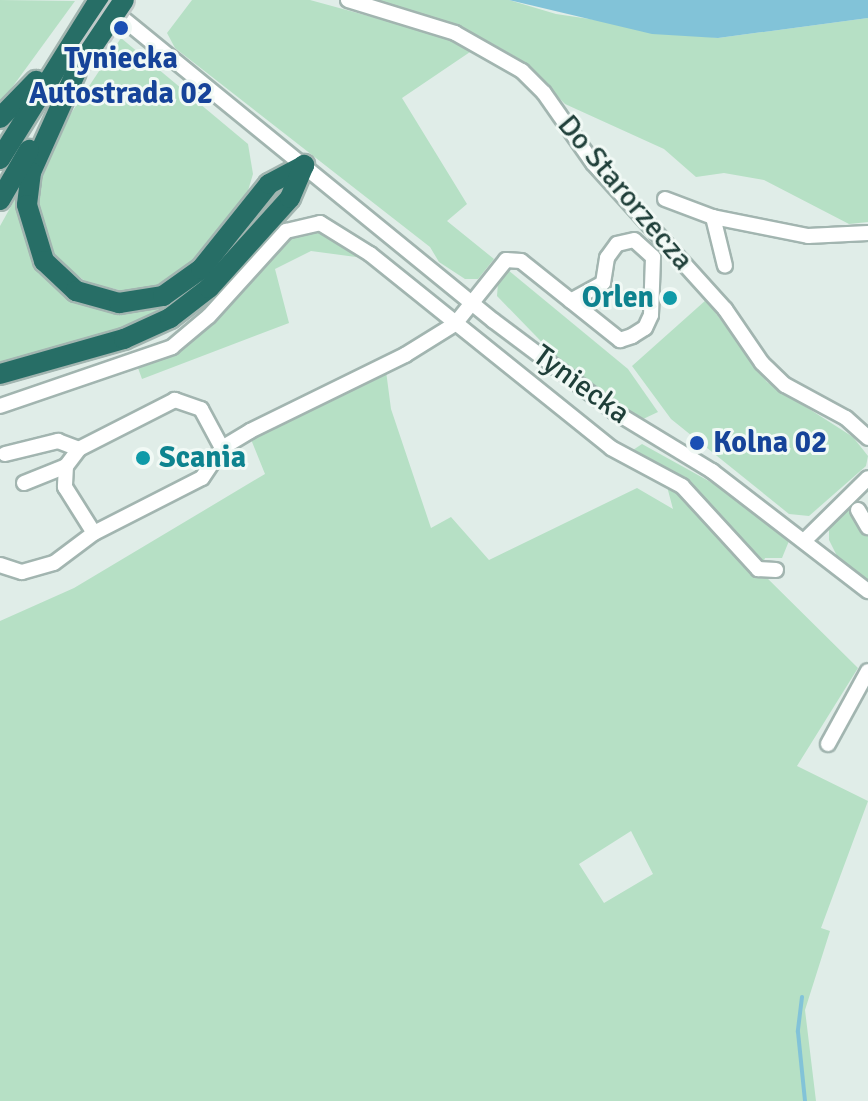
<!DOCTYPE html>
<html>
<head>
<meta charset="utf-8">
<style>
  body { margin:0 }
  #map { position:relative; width:868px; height:1101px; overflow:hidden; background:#e0ede8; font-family:Signika,sans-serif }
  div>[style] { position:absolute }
  .green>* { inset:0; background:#b6e0c5 }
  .water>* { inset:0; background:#82c3d8 }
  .stream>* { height:4px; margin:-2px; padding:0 2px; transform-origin:2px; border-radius:2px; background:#82c3d8 }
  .roads { filter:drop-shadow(2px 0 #a2b5b0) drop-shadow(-2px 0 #a2b5b0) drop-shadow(0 2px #a2b5b0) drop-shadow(0 -2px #a2b5b0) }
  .minor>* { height:14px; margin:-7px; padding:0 7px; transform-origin:7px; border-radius:7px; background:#fff }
  .highway>* { height:20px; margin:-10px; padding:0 10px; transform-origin:10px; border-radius:10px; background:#276e66 }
  .bridges { filter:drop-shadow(2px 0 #c0c9c8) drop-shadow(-2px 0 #c0c9c8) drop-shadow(0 2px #c0c9c8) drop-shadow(0 -2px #c0c9c8) }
  .highway-bridge>* { height:20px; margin:-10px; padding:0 10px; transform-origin:10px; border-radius:10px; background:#276e66 }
  .dots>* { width:22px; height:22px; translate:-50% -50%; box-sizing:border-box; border:4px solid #f1f9f5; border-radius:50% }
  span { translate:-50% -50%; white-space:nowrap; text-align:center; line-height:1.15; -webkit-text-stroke:6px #f1f9f5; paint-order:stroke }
  .transit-label { font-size:30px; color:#164399; font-weight:700 }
  .left { translate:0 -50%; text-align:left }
  .street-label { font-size:30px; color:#1f3f39 }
  .culture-label { font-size:30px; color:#0d838f; font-weight:700 }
  .right { translate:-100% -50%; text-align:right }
</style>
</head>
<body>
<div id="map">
  <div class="green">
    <div style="clip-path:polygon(0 0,75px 1px,0 104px)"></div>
    <div style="clip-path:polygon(192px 0,310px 0,449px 38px,470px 52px,402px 98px,467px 204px,447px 221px,494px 259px,478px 279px,465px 279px,439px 262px,430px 247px,175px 48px,167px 33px)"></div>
    <div style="clip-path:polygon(367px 0,509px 0,556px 14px,718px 38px,868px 18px,868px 222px,849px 224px,764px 180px,724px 173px,696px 177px,664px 149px,565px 104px,521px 60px,493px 44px)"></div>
    <div style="clip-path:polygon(121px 38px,248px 144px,253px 174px,247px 194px,229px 221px,187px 267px,151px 288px,127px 292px,86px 282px,54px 256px,40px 226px,38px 184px,48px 148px)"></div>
    <div style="clip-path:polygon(19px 192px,35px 258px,117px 309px,204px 278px,168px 310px,139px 325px,0 366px,0 226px)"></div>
    <div style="clip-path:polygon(318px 227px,371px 259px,311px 251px,275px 269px,289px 323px,142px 379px,138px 368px,205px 329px,282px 240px)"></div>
    <div style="clip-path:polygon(508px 270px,628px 369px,658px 412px,641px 420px,563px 364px,497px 296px,498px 283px)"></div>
    <div style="clip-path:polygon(706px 300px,767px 382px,853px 437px,868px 456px,866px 466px,809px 516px,789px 514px,671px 419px,632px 366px)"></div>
    <div style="clip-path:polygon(evenodd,386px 371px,391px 409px,431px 528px,451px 517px,489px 560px,637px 488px,673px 509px,665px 479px,630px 452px,642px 444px,716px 485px,789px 541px,782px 558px,765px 558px,760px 571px,858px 668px,797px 766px,868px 801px,821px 928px,830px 931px,805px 1010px,816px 1101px,0 1101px,0 621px,74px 588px,265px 474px,250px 437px,386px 371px,631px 831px,653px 874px,604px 903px,579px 864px,631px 831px)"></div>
    <div style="clip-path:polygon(849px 507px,868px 537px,868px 581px,837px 556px,829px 540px,829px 529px)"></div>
  </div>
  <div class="water">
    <div style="clip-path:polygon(509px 0,868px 0,868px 18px,718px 38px,652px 34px)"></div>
  </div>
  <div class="stream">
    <div style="left:802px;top:997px;width:35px;rotate:97deg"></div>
    <div style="left:798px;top:1032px;width:69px;rotate:84.2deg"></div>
  </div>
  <div class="roads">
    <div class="minor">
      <div style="left:348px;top:0;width:112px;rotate:17.1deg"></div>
      <div style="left:455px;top:33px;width:77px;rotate:29.6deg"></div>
      <div style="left:522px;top:71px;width:31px;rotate:45deg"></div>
      <div style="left:544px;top:93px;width:85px;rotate:55deg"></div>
      <div style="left:593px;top:163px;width:197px;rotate:47.9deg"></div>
      <div style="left:725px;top:309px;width:65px;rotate:55.6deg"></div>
      <div style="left:762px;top:363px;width:32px;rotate:44deg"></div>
      <div style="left:785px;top:385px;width:69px;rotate:28.4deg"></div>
      <div style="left:846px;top:418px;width:30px;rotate:42deg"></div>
      <div style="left:110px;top:8px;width:495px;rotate:39.2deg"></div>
      <div style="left:494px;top:321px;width:151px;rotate:36.9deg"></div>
      <div style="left:615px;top:412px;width:114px;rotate:31.3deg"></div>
      <div style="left:712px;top:471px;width:197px;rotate:37.6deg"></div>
      <div style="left:665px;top:199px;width:51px;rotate:20.6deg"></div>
      <div style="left:713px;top:217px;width:97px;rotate:11.3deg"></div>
      <div style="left:808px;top:236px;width:60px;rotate:-2.9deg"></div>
      <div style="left:713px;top:217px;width:50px;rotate:76.2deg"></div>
      <div style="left:0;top:406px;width:182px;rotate:-18.9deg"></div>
      <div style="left:172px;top:347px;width:48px;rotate:-40deg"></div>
      <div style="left:209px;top:316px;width:115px;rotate:-47.8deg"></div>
      <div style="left:286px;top:231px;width:35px;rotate:-13deg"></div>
      <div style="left:320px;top:223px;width:59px;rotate:31.8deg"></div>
      <div style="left:370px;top:254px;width:309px;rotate:38.8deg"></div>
      <div style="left:611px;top:448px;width:81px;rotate:28.2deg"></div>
      <div style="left:682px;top:486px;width:113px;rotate:47.5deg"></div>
      <div style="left:758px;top:569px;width:18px;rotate:3deg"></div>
      <div style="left:222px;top:448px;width:44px;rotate:-118.3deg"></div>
      <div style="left:201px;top:409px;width:28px;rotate:-161deg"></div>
      <div style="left:175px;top:400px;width:108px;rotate:153deg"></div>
      <div style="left:79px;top:449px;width:21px;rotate:127deg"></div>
      <div style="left:66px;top:466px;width:21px;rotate:93deg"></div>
      <div style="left:65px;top:487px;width:54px;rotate:57.8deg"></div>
      <div style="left:94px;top:533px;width:121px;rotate:-27deg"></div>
      <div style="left:202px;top:478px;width:36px;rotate:-56deg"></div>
      <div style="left:222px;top:448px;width:33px;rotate:-31deg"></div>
      <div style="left:250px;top:431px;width:173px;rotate:-26.1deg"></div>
      <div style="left:405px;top:355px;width:59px;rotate:-31.8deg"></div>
      <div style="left:455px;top:324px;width:82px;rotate:-51.4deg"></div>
      <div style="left:506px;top:260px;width:15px;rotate:4deg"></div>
      <div style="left:521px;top:261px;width:127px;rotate:38.6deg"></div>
      <div style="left:620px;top:340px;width:13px;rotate:-18deg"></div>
      <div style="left:632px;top:336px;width:15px;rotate:-32deg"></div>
      <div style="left:645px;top:328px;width:14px;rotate:-65deg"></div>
      <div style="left:651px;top:315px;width:58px;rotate:-88deg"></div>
      <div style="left:653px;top:257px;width:25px;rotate:-138deg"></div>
      <div style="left:634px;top:240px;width:17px;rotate:167deg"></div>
      <div style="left:617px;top:244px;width:17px;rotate:126deg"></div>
      <div style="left:607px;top:258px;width:25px;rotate:99deg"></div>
      <div style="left:603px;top:283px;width:37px;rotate:151deg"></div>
      <div style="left:5px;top:454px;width:55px;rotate:-13.8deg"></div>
      <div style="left:58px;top:441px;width:22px;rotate:21deg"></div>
      <div style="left:24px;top:483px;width:45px;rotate:-22deg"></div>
      <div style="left:858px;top:510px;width:20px;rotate:60deg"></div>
      <div style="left:805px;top:540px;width:88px;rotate:-44.5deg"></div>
      <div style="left:0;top:565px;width:23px;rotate:18deg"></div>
      <div style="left:22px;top:572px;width:33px;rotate:-16deg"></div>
      <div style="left:54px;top:563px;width:50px;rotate:-36.9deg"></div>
      <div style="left:828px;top:744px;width:83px;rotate:-61.3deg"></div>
    </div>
    <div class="highway">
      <div style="left:76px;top:72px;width:110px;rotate:114.2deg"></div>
      <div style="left:31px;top:172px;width:33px;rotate:97deg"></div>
      <div style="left:27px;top:205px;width:59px;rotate:73.1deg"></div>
      <div style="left:44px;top:261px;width:44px;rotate:43.2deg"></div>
      <div style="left:76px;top:291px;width:45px;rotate:15.6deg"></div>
      <div style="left:119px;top:303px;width:45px;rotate:-9deg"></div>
      <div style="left:163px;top:296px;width:47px;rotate:-35.4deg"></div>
      <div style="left:201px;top:269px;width:109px;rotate:-51.3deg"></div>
      <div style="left:269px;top:184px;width:40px;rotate:-28deg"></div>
      <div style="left:0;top:118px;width:52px;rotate:-45.8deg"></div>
      <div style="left:0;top:159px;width:187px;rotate:-58.1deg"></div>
      <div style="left:0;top:200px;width:58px;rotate:-59.9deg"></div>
      <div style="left:0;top:374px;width:129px;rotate:-15.8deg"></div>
      <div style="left:124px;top:339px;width:51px;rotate:-24.5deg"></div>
      <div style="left:170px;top:318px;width:49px;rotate:-37.6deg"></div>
      <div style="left:209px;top:288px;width:121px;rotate:-48deg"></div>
      <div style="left:290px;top:198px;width:36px;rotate:-67deg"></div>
    </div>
  </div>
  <div class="bridges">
    <div class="highway-bridge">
      <div style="left:83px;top:61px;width:73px;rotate:-56.1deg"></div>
    </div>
  </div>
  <div class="dots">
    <div style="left:121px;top:28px;background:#1a4fb4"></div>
    <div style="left:670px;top:298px;background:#0f9aa8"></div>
    <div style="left:697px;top:443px;background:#1a4fb4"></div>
    <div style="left:143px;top:458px;background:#0f9aa8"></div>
  </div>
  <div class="transit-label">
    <span style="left:121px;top:76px">Tyniecka<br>Autostrada 02</span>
    <span class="left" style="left:713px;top:443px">Kolna 02</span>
  </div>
  <div class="street-label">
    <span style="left:625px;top:193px;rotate:50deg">Do Starorzecza</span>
    <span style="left:581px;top:385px;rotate:36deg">Tyniecka</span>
  </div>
  <div class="culture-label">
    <span class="right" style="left:654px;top:298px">Orlen</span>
    <span class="left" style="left:159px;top:458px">Scania</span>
  </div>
</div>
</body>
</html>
